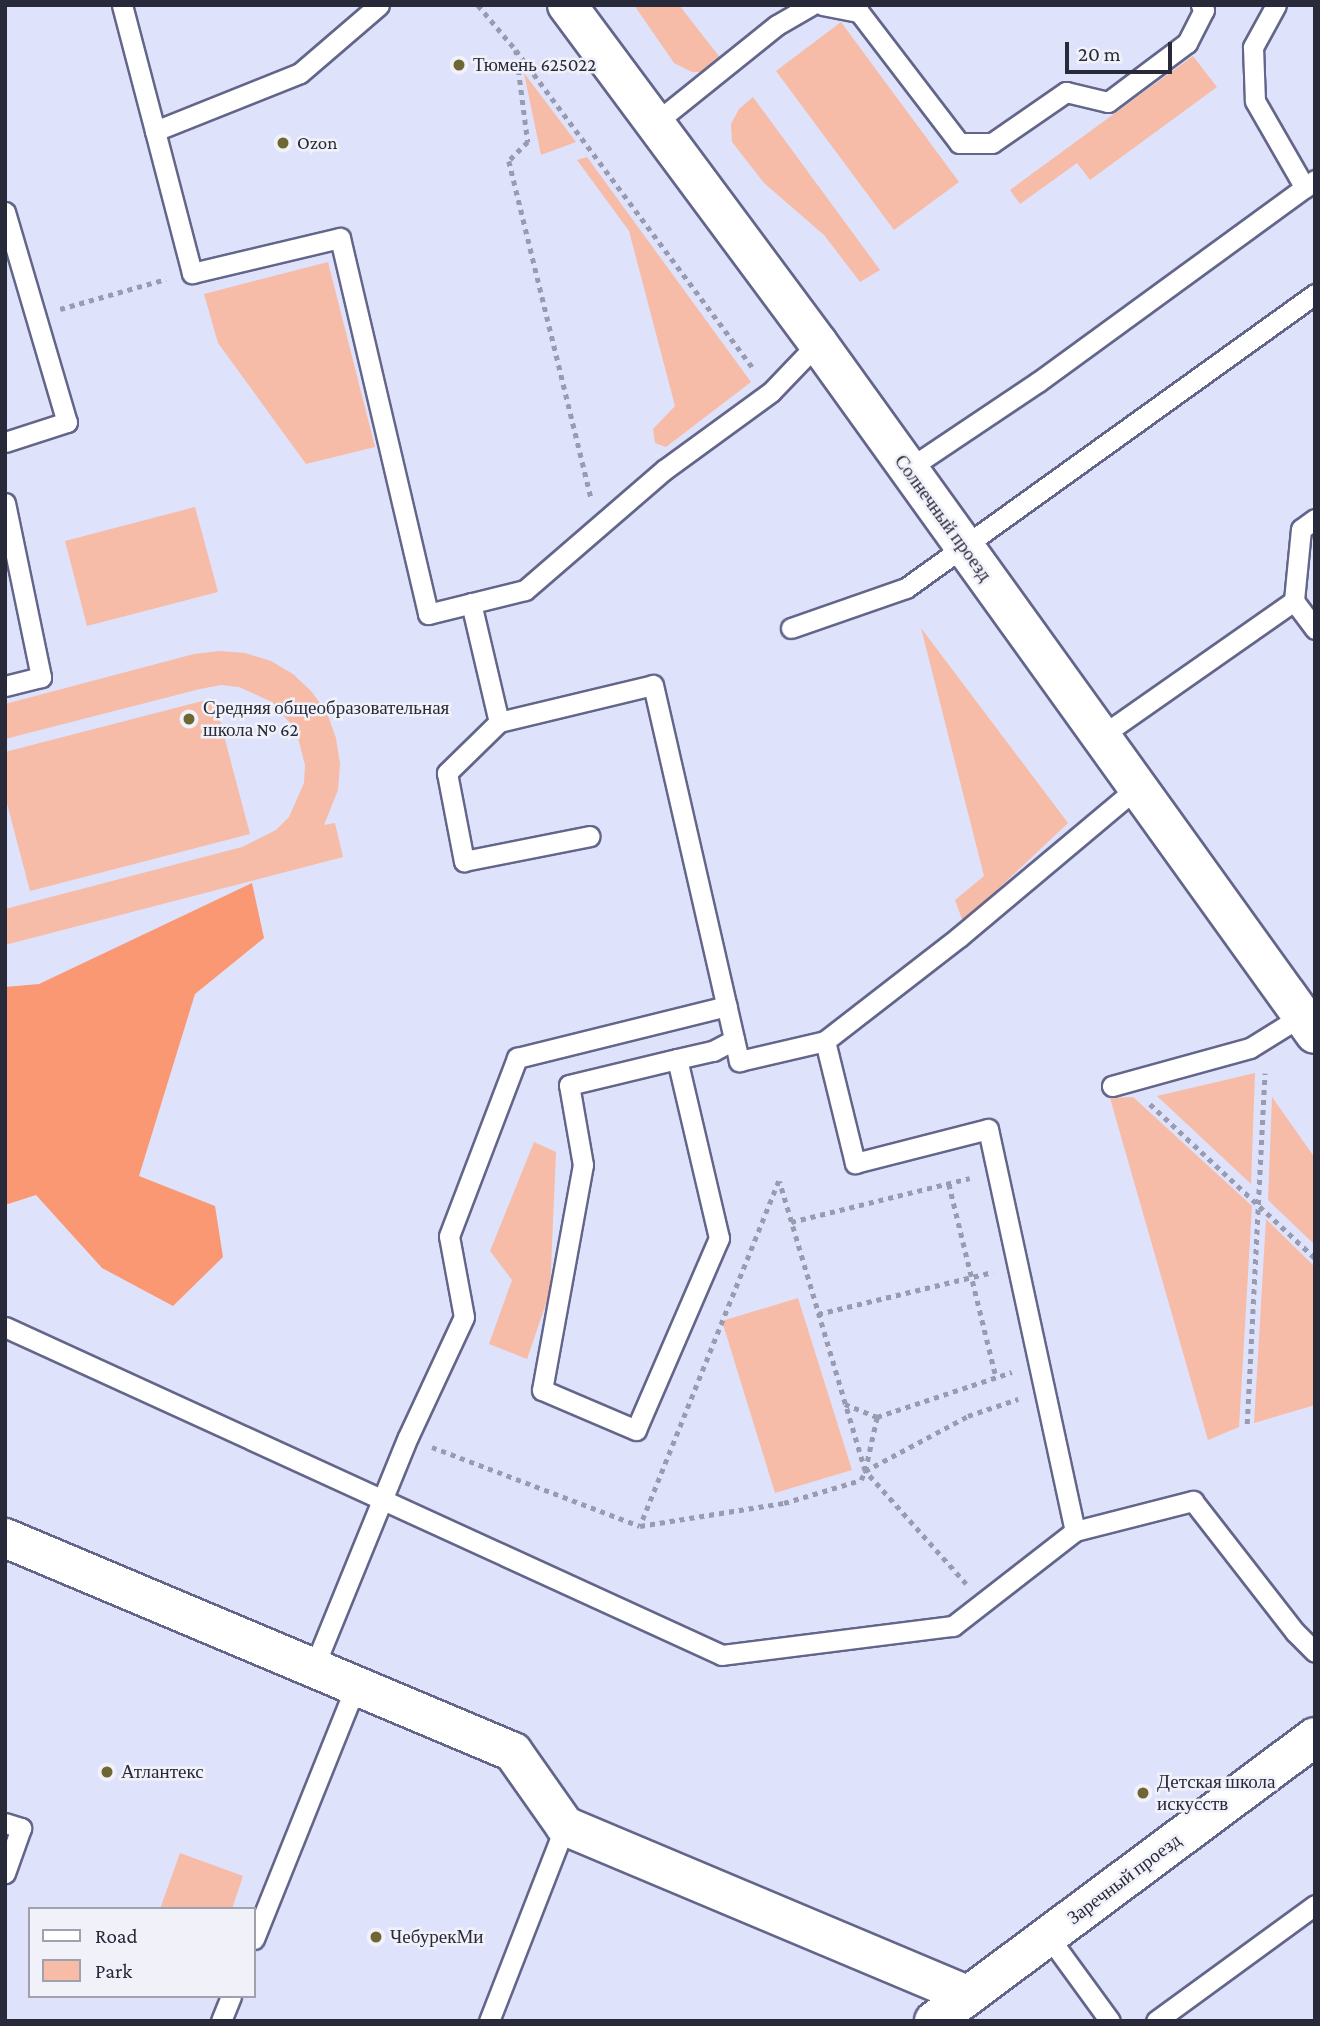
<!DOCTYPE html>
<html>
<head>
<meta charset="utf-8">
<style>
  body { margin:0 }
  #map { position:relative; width:1320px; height:2026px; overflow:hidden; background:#dfe2fb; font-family:"Crimson Pro",serif }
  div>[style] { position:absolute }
  .green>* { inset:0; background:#f6bca7 }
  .forest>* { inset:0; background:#fb9874 }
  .path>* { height:4.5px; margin-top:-2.25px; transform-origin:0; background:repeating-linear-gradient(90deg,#999bb0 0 5px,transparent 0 10px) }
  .roads { filter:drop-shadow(2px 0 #63668a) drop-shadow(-2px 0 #63668a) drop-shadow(0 2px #63668a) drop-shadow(0 -2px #63668a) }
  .service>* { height:19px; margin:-9.5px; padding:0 9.5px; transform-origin:9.5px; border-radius:9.5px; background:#fff }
  .minor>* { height:38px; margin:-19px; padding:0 19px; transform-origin:19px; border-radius:19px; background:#fff }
  .tertiary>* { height:38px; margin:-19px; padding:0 19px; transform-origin:19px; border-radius:19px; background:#fff }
  .dots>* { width:19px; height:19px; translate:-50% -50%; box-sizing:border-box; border:4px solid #f0f1f9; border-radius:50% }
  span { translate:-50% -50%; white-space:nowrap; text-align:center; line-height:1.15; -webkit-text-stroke:5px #f0f1f9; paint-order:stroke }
  .poi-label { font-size:19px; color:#282939 }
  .left { translate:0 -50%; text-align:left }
  .street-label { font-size:19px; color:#282939 }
  .frame { position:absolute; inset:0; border:7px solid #282939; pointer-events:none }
  .legend { position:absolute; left:28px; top:1907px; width:228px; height:91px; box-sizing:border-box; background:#f0f1f9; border:2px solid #a0a1ac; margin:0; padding:9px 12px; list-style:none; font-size:21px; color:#282939 }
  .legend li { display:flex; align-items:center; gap:14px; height:35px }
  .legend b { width:35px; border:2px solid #a0a1ac }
  .scale { position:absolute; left:1065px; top:42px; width:107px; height:32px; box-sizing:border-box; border:4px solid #282939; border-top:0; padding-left:9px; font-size:21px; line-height:24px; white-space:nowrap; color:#282939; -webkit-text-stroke:5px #f0f1f9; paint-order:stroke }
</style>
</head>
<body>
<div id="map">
  <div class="green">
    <div style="clip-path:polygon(634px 5px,679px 5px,722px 60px,707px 72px,692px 72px,674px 63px)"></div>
    <div style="clip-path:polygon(841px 22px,959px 182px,894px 230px,776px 71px)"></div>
    <div style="clip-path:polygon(1193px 56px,1217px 87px,1090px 180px,1077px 163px,1020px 204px,1010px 190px)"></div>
    <div style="clip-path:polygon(524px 73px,576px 142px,541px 155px)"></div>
    <div style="clip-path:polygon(753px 97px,880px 270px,860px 282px,824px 235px,764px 183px,732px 142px,731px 124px,739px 109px)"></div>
    <div style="clip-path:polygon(587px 157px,751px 382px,666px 447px,655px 443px,653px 429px,675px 406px,629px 231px,577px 160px)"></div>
    <div style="clip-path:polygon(328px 262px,375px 447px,306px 464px,218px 343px,204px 294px)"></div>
    <div style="clip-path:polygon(195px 507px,218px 592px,87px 626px,65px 541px)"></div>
    <div style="clip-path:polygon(921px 628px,1068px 823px,963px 922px,955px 900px,984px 876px)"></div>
    <div style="clip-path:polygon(219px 651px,245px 653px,271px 661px,293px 674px,312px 692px,327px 713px,336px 738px,340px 764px,338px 790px,324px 825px,335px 823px,343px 857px,5px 945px,5px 909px,242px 847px,276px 830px,289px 817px,304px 783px,305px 765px,296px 730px,272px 702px,239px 687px,221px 685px,200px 689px,5px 739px,5px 704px,194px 654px)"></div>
    <div style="clip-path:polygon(214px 698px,250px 834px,30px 891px,5px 796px,5px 752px)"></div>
    <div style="clip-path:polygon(1255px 1073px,1251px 1184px,1157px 1096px)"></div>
    <div style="clip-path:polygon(1133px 1097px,1252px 1206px,1239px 1427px,1208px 1440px,1110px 1098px)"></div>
    <div style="clip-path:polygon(1272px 1097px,1315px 1158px,1315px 1245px,1268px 1200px)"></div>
    <div style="clip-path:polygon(534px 1142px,556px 1152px,550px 1292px,527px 1359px,489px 1344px,512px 1280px,490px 1251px)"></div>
    <div style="clip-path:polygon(1266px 1219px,1315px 1267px,1315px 1405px,1254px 1423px)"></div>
    <div style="clip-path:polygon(798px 1298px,852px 1470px,775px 1493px,722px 1321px)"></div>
    <div style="clip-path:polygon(180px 1853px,243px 1876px,232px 1909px,160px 1909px)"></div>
  </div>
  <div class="forest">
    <div style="clip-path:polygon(252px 883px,264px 938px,195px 994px,139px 1176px,215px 1206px,223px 1257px,173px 1306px,102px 1268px,36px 1195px,5px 1205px,5px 987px,39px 984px)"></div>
  </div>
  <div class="path">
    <div style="left:478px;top:5px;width:59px;rotate:49.8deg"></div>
    <div style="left:516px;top:50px;width:398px;rotate:53.3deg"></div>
    <div style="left:516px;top:50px;width:93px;rotate:82.6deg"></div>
    <div style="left:528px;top:142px;width:27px;rotate:135deg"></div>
    <div style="left:509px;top:161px;width:346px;rotate:76.3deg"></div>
    <div style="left:60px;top:309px;width:110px;rotate:-15.8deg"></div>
    <div style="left:1150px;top:1104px;width:226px;rotate:43deg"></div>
    <div style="left:949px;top:1184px;width:199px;rotate:76.3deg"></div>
    <div style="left:791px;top:1222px;width:184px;rotate:-13.8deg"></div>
    <div style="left:818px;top:1314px;width:180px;rotate:-13.5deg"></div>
    <div style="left:845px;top:1404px;width:35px;rotate:22deg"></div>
    <div style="left:1247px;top:1424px;width:351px;rotate:-87.1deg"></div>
    <div style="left:432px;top:1447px;width:222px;rotate:20.8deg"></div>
    <div style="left:865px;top:1471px;width:302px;rotate:-106.5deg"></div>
    <div style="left:779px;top:1181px;width:372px;rotate:111.9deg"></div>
    <div style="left:640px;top:1526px;width:146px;rotate:-9.1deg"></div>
    <div style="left:784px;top:1503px;width:80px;rotate:-16.6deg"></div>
    <div style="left:861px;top:1480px;width:10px;rotate:-66deg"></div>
    <div style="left:865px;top:1471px;width:55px;rotate:-77.5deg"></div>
    <div style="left:877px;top:1417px;width:142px;rotate:-18.4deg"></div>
    <div style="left:966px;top:1584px;width:152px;rotate:-131.8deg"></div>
    <div style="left:865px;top:1471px;width:117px;rotate:-28.1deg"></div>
    <div style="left:968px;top:1416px;width:53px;rotate:-18.8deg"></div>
  </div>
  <div class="roads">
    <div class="service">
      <div style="left:122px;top:5px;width:130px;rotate:75.3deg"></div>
      <div style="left:155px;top:131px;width:156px;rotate:-21.8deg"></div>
      <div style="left:300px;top:73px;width:104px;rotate:-40.7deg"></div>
      <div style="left:822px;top:5px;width:38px;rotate:11deg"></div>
      <div style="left:859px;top:12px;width:165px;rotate:52.6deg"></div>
      <div style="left:959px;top:143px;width:33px"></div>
      <div style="left:992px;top:143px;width:90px;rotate:-34.6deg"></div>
      <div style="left:1066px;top:92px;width:43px;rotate:13.4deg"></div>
      <div style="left:1108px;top:102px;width:99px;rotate:-36.8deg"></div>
      <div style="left:1187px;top:43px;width:37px;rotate:-63deg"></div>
      <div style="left:1204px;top:10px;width:6px;rotate:-121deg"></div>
      <div style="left:1276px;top:5px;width:48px;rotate:118.7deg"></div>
      <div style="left:1253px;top:47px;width:54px;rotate:87.9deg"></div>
      <div style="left:1255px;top:101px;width:100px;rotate:60.1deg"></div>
      <div style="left:655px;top:123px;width:156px;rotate:-38.8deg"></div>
      <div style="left:777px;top:25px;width:39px;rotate:-30deg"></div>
      <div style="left:155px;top:131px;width:147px;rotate:75.4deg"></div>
      <div style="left:192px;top:273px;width:152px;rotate:-13.3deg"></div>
      <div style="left:340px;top:238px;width:386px;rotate:76.8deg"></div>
      <div style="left:428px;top:614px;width:100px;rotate:-13.9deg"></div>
      <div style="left:525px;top:590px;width:184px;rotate:-40.8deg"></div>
      <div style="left:664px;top:470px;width:132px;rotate:-36.1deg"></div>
      <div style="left:771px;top:392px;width:68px;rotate:-46.2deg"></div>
      <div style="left:5px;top:212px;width:219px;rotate:73.6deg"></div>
      <div style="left:67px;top:422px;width:65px;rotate:162.1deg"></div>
      <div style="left:908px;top:469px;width:156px;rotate:-33.8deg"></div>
      <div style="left:1038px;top:382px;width:343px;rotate:-36.1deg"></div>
      <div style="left:5px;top:503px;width:178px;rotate:78.3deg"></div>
      <div style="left:41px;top:677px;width:37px;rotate:166deg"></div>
      <div style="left:1315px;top:519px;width:17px;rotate:144deg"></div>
      <div style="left:1301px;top:529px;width:72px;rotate:95.6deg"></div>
      <div style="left:1294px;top:601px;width:35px;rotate:53deg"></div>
      <div style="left:471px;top:603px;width:122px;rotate:76.8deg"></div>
      <div style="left:499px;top:722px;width:158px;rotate:-13.5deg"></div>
      <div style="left:653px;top:685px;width:386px;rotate:77.1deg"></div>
      <div style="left:739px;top:1061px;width:88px;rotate:-13.1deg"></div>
      <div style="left:825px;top:1041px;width:170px;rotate:-37.8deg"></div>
      <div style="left:959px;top:937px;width:234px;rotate:-40deg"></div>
      <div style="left:791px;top:628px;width:122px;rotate:-19.2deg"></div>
      <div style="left:906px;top:588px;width:504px;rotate:-35.71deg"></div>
      <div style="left:499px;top:722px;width:73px;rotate:135.6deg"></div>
      <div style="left:447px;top:773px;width:90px;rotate:79.1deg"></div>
      <div style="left:464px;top:861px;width:128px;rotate:-11.2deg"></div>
      <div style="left:1101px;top:736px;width:236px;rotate:-35deg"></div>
      <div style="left:825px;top:1041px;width:126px;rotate:76.2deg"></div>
      <div style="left:855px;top:1163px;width:137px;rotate:-14.3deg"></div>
      <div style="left:988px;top:1129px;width:411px;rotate:77.8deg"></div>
      <div style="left:1075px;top:1531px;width:122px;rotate:-14.3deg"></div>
      <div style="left:1193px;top:1501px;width:166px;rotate:52.1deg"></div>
      <div style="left:1295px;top:1632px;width:28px;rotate:45deg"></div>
      <div style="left:677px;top:1059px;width:184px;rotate:76.8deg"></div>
      <div style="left:719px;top:1238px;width:209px;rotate:113.4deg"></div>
      <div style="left:636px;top:1430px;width:102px;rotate:-156.9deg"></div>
      <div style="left:542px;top:1390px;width:229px;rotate:-79.7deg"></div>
      <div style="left:583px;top:1165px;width:81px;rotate:-99.9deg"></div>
      <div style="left:569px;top:1085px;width:111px;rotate:-13.5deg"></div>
      <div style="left:677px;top:1059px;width:37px;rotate:-13deg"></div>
      <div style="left:713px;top:1051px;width:24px;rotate:-28deg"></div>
      <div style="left:1112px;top:1086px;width:143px;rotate:-15.4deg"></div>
      <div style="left:1250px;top:1048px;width:68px;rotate:-31.8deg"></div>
      <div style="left:5px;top:1327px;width:788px;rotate:24.58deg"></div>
      <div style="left:722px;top:1655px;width:233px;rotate:-7.2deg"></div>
      <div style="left:953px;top:1626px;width:155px;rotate:-37.9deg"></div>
      <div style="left:314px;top:1667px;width:248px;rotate:-67.8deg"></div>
      <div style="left:408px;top:1437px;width:132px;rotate:-65deg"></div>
      <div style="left:464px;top:1317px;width:82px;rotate:-100.5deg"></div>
      <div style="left:449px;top:1236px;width:191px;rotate:-69.1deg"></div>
      <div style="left:517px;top:1058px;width:216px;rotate:-13.9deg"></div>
      <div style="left:5px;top:1823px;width:17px;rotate:17deg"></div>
      <div style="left:21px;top:1828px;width:48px;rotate:109.6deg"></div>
      <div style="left:1048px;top:1936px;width:105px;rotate:53.9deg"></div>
      <div style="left:254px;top:1939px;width:274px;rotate:-68.1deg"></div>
      <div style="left:221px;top:2021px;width:27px;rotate:-68deg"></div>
      <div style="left:489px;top:2021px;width:209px;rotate:-68.7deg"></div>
      <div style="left:1156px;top:2021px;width:197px;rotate:-36.1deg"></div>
    </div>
    <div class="minor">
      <div style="left:5px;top:1538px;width:551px;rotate:22.84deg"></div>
      <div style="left:513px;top:1752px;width:90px;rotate:54.9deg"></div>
      <div style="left:565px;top:1826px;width:437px;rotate:22.8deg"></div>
    </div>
    <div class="tertiary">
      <div style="left:567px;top:5px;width:421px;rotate:53.4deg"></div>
      <div style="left:818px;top:343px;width:851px;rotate:54.27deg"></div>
      <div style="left:934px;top:2021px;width:475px;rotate:-36.7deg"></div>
    </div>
  </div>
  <div class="dots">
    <div style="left:459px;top:65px;background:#6f6733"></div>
    <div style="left:283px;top:143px;background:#6f6733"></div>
    <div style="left:189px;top:719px;background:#6f6733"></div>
    <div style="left:107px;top:1772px;background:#6f6733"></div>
    <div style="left:1143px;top:1793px;background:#6f6733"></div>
    <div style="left:376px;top:1937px;background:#6f6733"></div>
  </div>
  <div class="poi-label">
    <span class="left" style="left:473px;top:65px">Тюмень 625022</span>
    <span class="left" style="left:297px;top:143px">Ozon</span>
    <span class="left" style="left:203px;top:719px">Средняя общеобразовательная<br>школа № 62</span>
    <span class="left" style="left:121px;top:1772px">Атлантекс</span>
    <span class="left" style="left:1157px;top:1793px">Детская школа<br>искусств</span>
    <span class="left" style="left:390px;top:1937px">ЧебурекМи</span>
  </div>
  <div class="street-label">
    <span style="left:943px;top:518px;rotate:54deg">Солнечный проезд</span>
    <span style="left:1124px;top:1879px;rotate:-37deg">Заречный проезд</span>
  </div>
  <div class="frame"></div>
  <ul class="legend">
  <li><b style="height:9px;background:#fff"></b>Road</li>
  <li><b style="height:19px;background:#f6bca7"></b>Park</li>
  </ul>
  <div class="scale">20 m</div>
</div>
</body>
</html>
